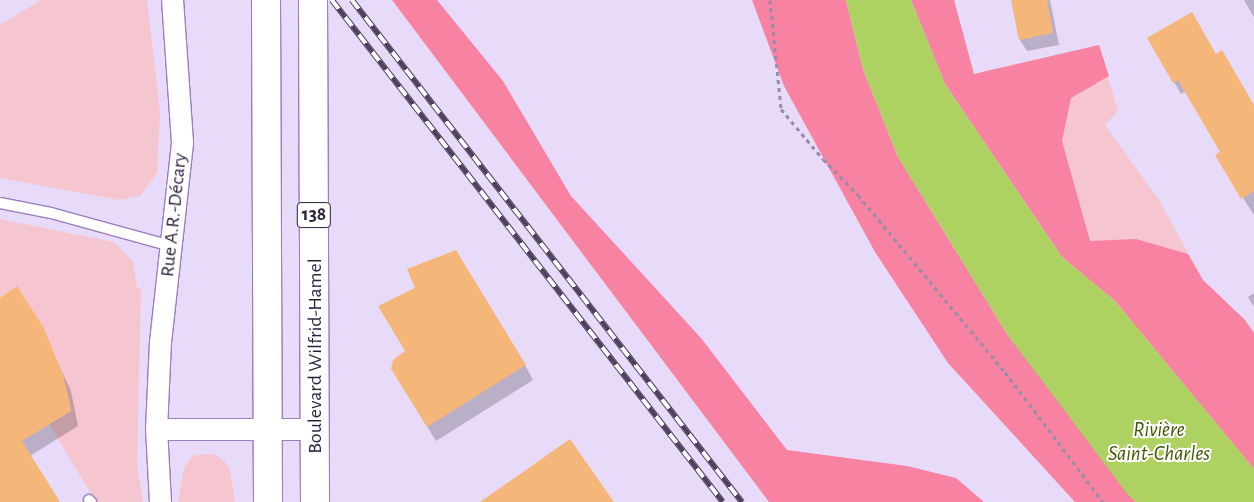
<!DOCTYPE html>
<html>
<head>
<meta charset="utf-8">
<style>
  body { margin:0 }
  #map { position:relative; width:1254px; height:502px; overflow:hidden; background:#e8dbf9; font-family:"Alegreya Sans",sans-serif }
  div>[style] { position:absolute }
  .green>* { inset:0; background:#f5c6d0 }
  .forest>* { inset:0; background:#f882a2 }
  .water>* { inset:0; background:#aed261 }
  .shadow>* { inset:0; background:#0003 }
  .building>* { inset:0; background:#f5b679 }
  .path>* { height:3px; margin-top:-1.5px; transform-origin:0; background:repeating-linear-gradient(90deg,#998ca9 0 4px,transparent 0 8px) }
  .roads { filter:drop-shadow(1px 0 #9b7cc1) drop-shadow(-1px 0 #9b7cc1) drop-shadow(0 1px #9b7cc1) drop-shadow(0 -1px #9b7cc1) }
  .service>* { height:10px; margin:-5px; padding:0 5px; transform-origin:5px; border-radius:5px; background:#fff }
  .minor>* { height:21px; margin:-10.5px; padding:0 10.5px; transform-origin:10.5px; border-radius:10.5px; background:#fff }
  .primary>* { height:28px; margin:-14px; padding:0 14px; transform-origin:14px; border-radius:14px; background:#fff }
  .rail>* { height:5.5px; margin-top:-2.75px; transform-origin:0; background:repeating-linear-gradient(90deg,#fff 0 11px,#4d405c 0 22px); box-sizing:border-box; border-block:1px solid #4d405c }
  span { translate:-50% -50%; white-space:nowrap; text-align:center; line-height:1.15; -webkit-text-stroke:4px #fff; paint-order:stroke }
  .shield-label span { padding:1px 4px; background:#fff; border:1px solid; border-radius:4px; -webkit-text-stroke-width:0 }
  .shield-label { font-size:19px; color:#2c1f3b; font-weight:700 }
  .street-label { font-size:20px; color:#2c1f3b }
  .water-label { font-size:21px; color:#415600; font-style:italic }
</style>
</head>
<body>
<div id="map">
  <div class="green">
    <div style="clip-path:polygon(41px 0,147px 0,160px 112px,157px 173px,140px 196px,119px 200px,0 178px,0 25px)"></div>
    <div style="clip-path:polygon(911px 0,954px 0,974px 74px,1099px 45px,1118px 111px,1105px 125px,1159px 200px,1203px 280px,1245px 320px,1254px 333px,1254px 469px,1115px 301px,1062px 257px)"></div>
    <div style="clip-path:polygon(0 219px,114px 242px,133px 261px,137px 288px,141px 289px,137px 465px,143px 502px,96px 502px,49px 424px,71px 410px,63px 375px,44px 328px,17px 286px,0 298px)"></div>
    <div style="clip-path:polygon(205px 454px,216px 455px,225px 462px,230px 470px,235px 502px,178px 502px,184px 468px,192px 456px)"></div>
  </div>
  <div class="forest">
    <div style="clip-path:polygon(392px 0,437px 0,503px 81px,571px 196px,701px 338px,787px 450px,907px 466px,956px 478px,984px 502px,769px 502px)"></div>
    <div style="clip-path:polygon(752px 0,846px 0,863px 69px,898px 157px,1007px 334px,1136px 502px,1075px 502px,948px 363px,875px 252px,784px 86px)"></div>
    <div style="clip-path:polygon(911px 0,954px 0,974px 74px,1099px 45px,1109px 76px,1071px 98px,1062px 141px,1090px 241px,1136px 239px,1188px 254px,1203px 280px,1245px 320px,1254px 333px,1254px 469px,1115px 301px,1062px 257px,945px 84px)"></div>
  </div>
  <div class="water">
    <div style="clip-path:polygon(846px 0,911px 0,945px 84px,1062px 257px,1115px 301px,1254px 469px,1254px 502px,1136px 502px,1128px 495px,1007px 334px,898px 157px,863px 69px)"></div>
  </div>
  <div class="shadow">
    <div style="clip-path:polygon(1012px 0,1050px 0,1059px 45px,1027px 51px,1020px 40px)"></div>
    <div style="clip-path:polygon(1244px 0,1254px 0,1254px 17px,1248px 7px)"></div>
    <div style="clip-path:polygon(1149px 38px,1216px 55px,1254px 108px,1254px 215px,1223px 167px,1221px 152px,1186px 91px,1181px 94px)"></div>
    <div style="clip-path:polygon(1254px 293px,1254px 307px,1248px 297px)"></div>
    <div style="clip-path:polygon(0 299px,42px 329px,71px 391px,78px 426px,30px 456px,58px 502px,0 502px)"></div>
    <div style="clip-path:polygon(525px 365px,533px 380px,436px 441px,401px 384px)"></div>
  </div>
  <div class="building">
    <div style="clip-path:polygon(1011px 0,1047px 0,1053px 33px,1019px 40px)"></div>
    <div style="clip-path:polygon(1192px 12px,1216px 54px,1222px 50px,1254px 105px,1254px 191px,1241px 199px,1215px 155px,1220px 152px,1178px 80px,1173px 83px,1147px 38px)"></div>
    <div style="clip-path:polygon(456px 250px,526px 365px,427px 427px,391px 369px,393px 360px,405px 351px,378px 306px,415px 288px,407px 269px)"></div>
    <div style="clip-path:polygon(17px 286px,44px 328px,63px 375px,69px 400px,71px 411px,22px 441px,60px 502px,0 502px,0 298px)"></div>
    <div style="clip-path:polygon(570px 439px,614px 502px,480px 502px)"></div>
  </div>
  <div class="path">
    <div style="left:770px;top:0;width:110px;rotate:84.2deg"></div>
    <div style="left:781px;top:109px;width:65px;rotate:50deg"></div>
    <div style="left:823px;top:159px;width:50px;rotate:45.8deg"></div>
    <div style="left:858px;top:195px;width:230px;rotate:50.3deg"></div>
    <div style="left:1005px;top:372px;width:163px;rotate:53deg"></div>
  </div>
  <div class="roads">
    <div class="service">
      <div style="left:0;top:203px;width:52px;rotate:11.1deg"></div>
      <div style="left:51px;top:213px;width:124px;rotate:15.4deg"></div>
      <div style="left:89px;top:500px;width:3px;rotate:45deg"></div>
    </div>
    <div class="minor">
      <div style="left:156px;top:429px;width:159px"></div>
      <div style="left:160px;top:502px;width:73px;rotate:-93.1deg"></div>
      <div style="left:156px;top:429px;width:87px;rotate:-87.4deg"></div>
      <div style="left:160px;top:342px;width:201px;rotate:-83.7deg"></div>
      <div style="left:182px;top:142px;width:142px;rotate:-94deg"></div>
    </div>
    <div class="primary">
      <div style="left:266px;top:0;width:502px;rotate:89.77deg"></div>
      <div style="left:313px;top:0;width:502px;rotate:89.77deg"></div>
    </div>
  </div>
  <div class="rail">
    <div style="left:332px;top:0;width:636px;rotate:52.09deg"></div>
    <div style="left:352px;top:0;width:636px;rotate:52.16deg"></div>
  </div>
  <div class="shield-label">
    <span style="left:314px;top:215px">138</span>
  </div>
  <div class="street-label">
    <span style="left:174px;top:215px;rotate:-84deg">Rue A.R.-Décary</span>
    <span style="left:315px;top:356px;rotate:-90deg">Boulevard Wilfrid-Hamel</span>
  </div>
  <div class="water-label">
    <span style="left:1159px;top:442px">Rivière<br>Saint-Charles</span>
  </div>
</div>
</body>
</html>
